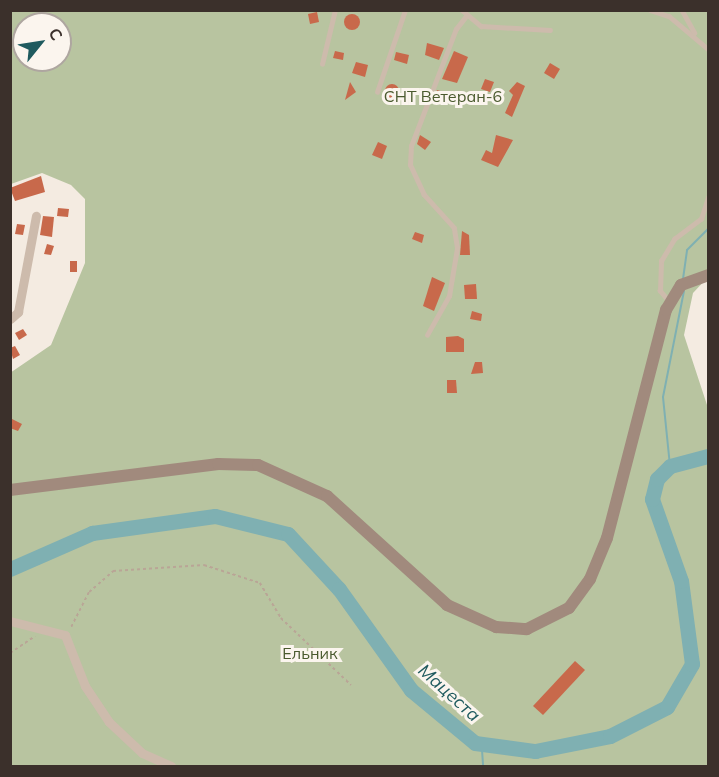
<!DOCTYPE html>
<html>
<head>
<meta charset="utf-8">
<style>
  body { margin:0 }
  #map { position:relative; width:719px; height:777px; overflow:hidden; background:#f4ebe1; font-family:Mulish,sans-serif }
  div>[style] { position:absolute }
  .green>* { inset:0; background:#b8c4a0 }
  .stream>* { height:2px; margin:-1px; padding:0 1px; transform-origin:1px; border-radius:1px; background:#7fb0b2 }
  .river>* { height:15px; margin:-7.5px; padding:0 7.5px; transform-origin:7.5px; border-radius:7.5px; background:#7fb0b2 }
  .building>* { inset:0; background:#c8694b }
  .round { border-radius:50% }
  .path>* { height:1.5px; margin-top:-0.75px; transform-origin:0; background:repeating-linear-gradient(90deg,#b9a596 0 3px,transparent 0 6px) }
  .lane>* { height:4.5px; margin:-2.25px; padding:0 2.25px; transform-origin:2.25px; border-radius:2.25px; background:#cdbbac }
  .street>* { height:9px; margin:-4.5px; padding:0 4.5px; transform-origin:4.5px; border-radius:4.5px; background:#cdbbac }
  .secondary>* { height:12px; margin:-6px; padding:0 6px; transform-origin:6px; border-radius:6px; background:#a18a7d }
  span { translate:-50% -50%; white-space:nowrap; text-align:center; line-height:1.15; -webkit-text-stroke:6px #fbf5ee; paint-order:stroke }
  .park-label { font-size:16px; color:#4a5a2e }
  .water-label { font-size:18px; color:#1f5a5e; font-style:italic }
  .frame { position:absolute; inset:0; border:12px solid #3b302b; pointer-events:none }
  .north { position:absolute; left:12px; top:12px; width:60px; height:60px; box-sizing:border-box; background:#fbf5ee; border:2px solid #aea6a0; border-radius:50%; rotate:60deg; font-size:16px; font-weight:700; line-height:24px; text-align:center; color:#3b302b }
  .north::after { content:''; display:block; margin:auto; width:21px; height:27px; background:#1f5a5e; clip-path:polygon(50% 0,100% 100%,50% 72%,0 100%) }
</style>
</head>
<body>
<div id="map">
  <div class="green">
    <div style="clip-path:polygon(evenodd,11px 11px,708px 11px,708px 277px,693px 293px,684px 335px,708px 408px,708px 766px,11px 766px,10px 373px,51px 345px,85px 263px,85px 199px,71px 185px,42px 173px,11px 184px,11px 11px,24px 24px,60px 24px,60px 60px,24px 60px,24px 24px)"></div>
  </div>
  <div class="stream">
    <div style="left:683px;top:279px;width:29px;rotate:-82deg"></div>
    <div style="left:687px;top:250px;width:30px;rotate:-45deg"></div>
    <div style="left:670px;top:466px;width:69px;rotate:-95.8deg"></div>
    <div style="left:663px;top:397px;width:108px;rotate:-78.8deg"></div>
    <div style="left:475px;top:743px;width:10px;rotate:45deg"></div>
    <div style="left:482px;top:750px;width:16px;rotate:86deg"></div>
  </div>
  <div class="river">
    <div style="left:10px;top:569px;width:90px;rotate:-23.7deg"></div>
    <div style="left:92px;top:533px;width:124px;rotate:-7.9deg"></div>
    <div style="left:215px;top:516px;width:75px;rotate:13.9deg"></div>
    <div style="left:288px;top:534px;width:75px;rotate:47.2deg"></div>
    <div style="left:339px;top:589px;width:124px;rotate:54.5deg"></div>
    <div style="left:411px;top:690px;width:83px;rotate:39.6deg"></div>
    <div style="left:475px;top:743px;width:61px;rotate:7.6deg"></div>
    <div style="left:535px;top:751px;width:76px;rotate:-11.3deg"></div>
    <div style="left:610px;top:736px;width:64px;rotate:-27deg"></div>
    <div style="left:667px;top:707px;width:50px;rotate:-59.8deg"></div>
    <div style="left:692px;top:664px;width:84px;rotate:-97.5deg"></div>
    <div style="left:681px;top:581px;width:87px;rotate:-109.5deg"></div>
    <div style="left:652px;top:499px;width:21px;rotate:-76deg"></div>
    <div style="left:657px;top:479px;width:18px;rotate:-45deg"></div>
    <div style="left:670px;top:466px;width:39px;rotate:-15deg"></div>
  </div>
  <div class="building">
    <div style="clip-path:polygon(317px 12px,319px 22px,310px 24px,308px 14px)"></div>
    <div class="round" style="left:344px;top:14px;width:16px;height:16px"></div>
    <div style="clip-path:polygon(427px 43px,444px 48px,439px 60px,425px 55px)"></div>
    <div style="clip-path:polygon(335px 51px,344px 53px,343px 60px,333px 58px)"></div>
    <div style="clip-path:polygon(454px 51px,468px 57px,457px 83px,442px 79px)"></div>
    <div style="clip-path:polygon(396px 52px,409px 55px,407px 64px,394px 60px)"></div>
    <div style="clip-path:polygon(356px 62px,368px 65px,365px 77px,352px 73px)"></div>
    <div style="clip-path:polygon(550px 63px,560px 69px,554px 79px,544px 73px)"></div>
    <div style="clip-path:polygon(485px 79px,494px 82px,490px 92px,481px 89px)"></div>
    <div style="clip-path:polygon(350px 82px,356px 92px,345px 100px)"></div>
    <div style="clip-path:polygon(517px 82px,525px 86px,512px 117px,505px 113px,513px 95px,509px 91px)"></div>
    <div class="round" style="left:385px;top:84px;width:14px;height:14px"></div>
    <div style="clip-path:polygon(437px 90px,447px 93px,444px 103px,433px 101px)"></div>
    <div style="clip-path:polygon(420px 135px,431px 142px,425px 150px,417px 144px)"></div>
    <div style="clip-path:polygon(496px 135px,513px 140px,498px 167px,481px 160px,486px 150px,492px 153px)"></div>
    <div style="clip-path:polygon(378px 142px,387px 146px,382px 159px,372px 155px)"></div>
    <div style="clip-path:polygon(41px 176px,45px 192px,15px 201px,10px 188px)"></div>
    <div style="clip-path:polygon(58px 208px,69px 209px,68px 217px,57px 216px)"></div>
    <div style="clip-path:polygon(43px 216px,54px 217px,52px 237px,40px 235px)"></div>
    <div style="clip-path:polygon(17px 224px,25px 225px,23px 235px,15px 234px)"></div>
    <div style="clip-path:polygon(462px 231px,469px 235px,470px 255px,460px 255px)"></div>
    <div style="clip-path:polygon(415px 232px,424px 235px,422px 243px,412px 239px)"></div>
    <div style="clip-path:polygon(47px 244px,54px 246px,51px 255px,44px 254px)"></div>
    <div style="clip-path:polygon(70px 261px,77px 261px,77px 272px,70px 272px)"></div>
    <div style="clip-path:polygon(432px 277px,445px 283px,434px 311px,423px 306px)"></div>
    <div style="clip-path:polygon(476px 284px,477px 299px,465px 299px,464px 285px)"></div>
    <div style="clip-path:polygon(472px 311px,482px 314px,481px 321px,470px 319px)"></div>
    <div style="clip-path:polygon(23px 329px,27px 335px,19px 340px,15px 333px)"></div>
    <div style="clip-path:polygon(458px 336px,464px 339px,464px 352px,446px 352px,446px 337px)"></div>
    <div style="clip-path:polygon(15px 346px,20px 355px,13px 359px,10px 348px)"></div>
    <div style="clip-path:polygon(475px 362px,482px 362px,483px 373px,471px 374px)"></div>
    <div style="clip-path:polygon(447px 380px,456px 380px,457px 393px,447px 393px)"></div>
    <div style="clip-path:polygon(10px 418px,22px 424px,18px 431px,10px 428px)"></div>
    <div style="clip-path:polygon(575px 661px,585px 670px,543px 715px,533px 706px)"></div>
  </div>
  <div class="path">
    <div style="left:71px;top:627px;width:39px;rotate:-63deg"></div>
    <div style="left:89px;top:592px;width:32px;rotate:-41deg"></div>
    <div style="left:113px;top:571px;width:91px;rotate:-3.8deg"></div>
    <div style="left:204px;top:565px;width:59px;rotate:17.8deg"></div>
    <div style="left:260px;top:583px;width:41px;rotate:59deg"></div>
    <div style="left:281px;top:618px;width:97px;rotate:43.7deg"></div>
    <div style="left:10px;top:653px;width:30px;rotate:-34deg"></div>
  </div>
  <div class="lane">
    <div style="left:462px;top:10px;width:25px;rotate:40deg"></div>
    <div style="left:481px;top:26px;width:69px;rotate:3.3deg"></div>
    <div style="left:650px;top:10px;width:20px;rotate:18deg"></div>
    <div style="left:669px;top:16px;width:51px;rotate:40.2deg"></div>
    <div style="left:682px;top:10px;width:26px;rotate:61deg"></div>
    <div style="left:322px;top:64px;width:56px;rotate:-76.5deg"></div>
    <div style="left:377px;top:92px;width:87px;rotate:-71.1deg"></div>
    <div style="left:670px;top:303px;width:16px;rotate:-130deg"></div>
    <div style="left:660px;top:291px;width:30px;rotate:-88deg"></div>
    <div style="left:661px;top:261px;width:26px;rotate:-59deg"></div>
    <div style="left:674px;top:239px;width:34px;rotate:-37deg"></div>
    <div style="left:701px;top:219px;width:23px;rotate:-72deg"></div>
    <div style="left:427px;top:335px;width:45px;rotate:-60.6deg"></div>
    <div style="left:449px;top:296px;width:49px;rotate:-80.5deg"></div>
    <div style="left:457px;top:248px;width:20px;rotate:-99deg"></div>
    <div style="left:454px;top:228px;width:45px;rotate:-132.3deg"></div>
    <div style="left:424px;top:195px;width:33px;rotate:-115deg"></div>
    <div style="left:410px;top:165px;width:19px;rotate:-87deg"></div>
    <div style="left:411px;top:146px;width:125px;rotate:-69deg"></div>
    <div style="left:456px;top:29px;width:16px;rotate:-52deg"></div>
  </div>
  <div class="street">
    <div style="left:10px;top:319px;width:11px;rotate:-41deg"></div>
    <div style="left:18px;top:312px;width:98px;rotate:-79.4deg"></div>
    <div style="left:10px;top:621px;width:57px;rotate:14.3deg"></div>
    <div style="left:65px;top:635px;width:55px;rotate:68.6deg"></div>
    <div style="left:85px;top:686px;width:43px;rotate:56.3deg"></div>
    <div style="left:109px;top:722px;width:45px;rotate:43.2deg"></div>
    <div style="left:142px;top:753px;width:32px;rotate:24deg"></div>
  </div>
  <div class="secondary">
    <div style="left:10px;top:490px;width:210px;rotate:-7.1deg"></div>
    <div style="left:218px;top:464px;width:40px;rotate:1.4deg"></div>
    <div style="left:258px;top:465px;width:76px;rotate:24.2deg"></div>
    <div style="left:327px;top:496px;width:162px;rotate:42.2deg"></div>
    <div style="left:447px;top:605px;width:54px;rotate:24.2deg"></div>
    <div style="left:496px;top:627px;width:31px;rotate:4deg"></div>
    <div style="left:527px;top:629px;width:47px;rotate:-26.6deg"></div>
    <div style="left:569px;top:608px;width:36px;rotate:-54deg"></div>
    <div style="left:590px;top:579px;width:44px;rotate:-67.5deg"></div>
    <div style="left:607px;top:538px;width:236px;rotate:-75.5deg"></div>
    <div style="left:666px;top:310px;width:29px;rotate:-59deg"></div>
    <div style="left:681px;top:285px;width:29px;rotate:-20deg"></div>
  </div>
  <div class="park-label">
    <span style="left:443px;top:96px">СНТ Ветеран-6</span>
    <span style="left:310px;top:653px">Ельник</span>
  </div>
  <div class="water-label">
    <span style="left:449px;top:693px;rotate:42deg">Мацеста</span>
  </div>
  <div class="frame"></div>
  <div class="north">С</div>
</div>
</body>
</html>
